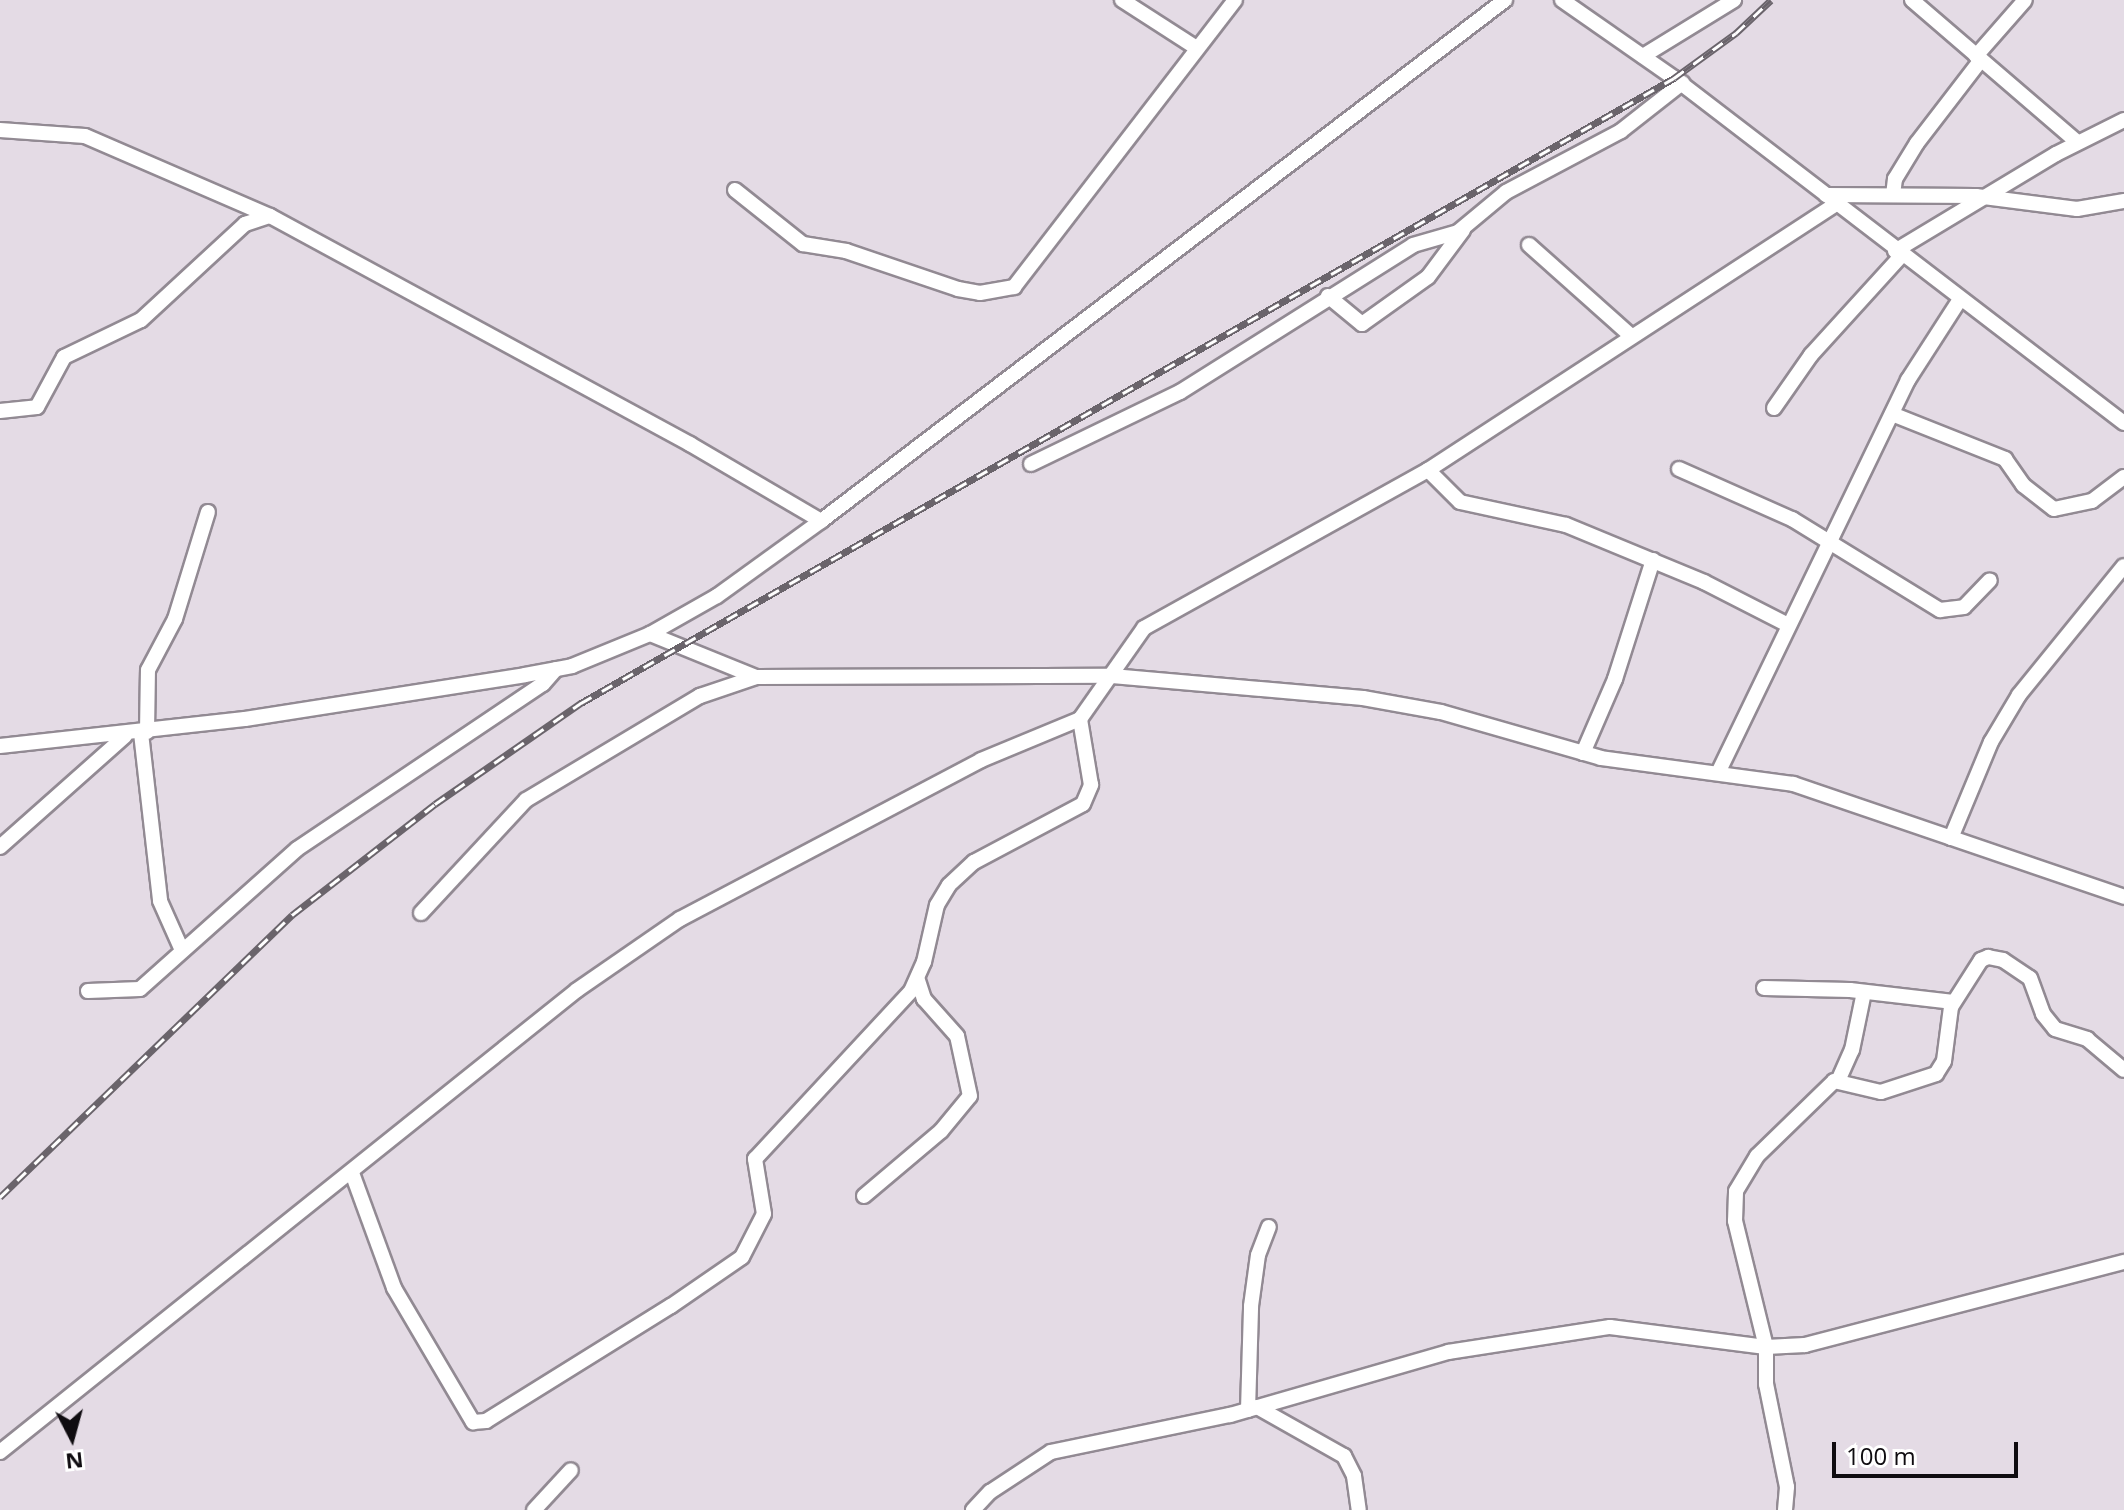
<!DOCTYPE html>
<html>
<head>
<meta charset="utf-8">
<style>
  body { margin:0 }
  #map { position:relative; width:2124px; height:1510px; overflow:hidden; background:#e4dbe5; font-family:"Open Sans",sans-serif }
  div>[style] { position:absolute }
  .roads { filter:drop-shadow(2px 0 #928a93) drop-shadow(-2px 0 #928a93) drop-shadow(0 2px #928a93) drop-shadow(0 -2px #928a93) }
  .street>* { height:14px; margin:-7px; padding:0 7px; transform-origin:7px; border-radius:7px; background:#fff }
  .rail>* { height:7px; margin-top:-3.5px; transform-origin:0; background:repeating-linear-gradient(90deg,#fff 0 12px,#6a646b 0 24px); box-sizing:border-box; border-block:2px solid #6a646b }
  span { translate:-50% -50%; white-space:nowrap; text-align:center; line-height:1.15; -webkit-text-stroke:8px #fff; paint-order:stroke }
  .north { position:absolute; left:32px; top:1398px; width:80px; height:80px; -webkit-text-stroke:6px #fff; paint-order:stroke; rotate:174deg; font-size:22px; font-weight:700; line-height:32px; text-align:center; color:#0f0c10 }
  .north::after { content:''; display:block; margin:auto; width:28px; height:36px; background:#0f0c10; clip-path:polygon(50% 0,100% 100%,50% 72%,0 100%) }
  .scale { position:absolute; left:1832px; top:1442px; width:186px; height:36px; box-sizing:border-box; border:4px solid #0f0c10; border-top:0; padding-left:10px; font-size:24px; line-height:28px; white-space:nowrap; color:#0f0c10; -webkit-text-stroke:6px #fff; paint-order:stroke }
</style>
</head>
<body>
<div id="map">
  <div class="roads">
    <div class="street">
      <div style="left:1122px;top:0;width:87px;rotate:32.8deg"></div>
      <div style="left:1562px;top:0;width:136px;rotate:34.9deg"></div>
      <div style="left:1674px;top:78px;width:567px;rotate:37.48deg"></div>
      <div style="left:1912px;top:0;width:218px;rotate:40.7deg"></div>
      <div style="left:1643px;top:56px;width:107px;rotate:-31.6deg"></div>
      <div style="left:1976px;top:56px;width:74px;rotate:-48.8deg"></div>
      <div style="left:0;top:130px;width:85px;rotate:4deg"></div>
      <div style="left:85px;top:136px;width:202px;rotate:23.4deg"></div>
      <div style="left:270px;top:216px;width:478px;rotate:28.5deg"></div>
      <div style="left:690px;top:444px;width:152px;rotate:30.4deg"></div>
      <div style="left:735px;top:190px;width:87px;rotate:38.5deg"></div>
      <div style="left:803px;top:244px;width:44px;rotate:9.2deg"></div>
      <div style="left:846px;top:251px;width:118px;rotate:18.7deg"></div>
      <div style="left:958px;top:289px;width:22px;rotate:10deg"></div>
      <div style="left:980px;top:293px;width:35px;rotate:-10deg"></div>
      <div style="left:1014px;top:287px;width:362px;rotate:-52.4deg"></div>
      <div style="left:1826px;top:195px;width:150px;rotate:0.4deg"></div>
      <div style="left:1976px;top:196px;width:102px;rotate:7.3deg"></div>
      <div style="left:2077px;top:209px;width:48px;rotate:-9.7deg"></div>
      <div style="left:1893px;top:195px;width:16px;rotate:-83deg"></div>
      <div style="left:1895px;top:179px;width:42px;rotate:-58.6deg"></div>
      <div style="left:1917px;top:143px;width:105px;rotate:-52.4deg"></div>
      <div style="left:1529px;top:245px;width:137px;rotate:41.7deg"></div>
      <div style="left:1895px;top:251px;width:188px;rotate:-31.1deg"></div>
      <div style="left:2056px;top:154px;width:76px;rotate:-26.6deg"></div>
      <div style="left:1328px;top:296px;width:44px;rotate:39.5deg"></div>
      <div style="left:1362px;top:324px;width:81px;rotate:-35.5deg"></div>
      <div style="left:1428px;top:277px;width:59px;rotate:-53.3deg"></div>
      <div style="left:1774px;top:408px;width:65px;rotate:-55.1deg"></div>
      <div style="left:1811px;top:355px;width:135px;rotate:-47.7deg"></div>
      <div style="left:0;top:411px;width:37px;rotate:-6deg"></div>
      <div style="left:37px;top:407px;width:57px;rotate:-61.6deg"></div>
      <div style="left:64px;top:357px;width:85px;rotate:-25.7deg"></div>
      <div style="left:141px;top:320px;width:142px;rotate:-42.7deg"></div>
      <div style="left:245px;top:224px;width:26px;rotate:-18deg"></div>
      <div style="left:1892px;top:414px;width:122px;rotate:21.7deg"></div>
      <div style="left:2005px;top:459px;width:32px;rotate:55deg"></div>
      <div style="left:2023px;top:485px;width:39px;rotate:38deg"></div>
      <div style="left:2054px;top:509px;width:39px;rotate:-12deg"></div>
      <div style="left:2092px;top:501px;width:40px;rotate:-37deg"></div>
      <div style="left:1031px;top:464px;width:165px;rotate:-25.8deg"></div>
      <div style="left:1180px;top:392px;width:275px;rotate:-32.2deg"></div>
      <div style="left:1413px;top:245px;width:47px;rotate:-16.1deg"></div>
      <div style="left:1458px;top:232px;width:62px;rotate:-39.8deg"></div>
      <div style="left:1506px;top:192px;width:130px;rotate:-27.9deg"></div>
      <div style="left:1621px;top:131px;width:78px;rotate:-38.2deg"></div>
      <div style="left:1679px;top:469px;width:124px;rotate:23.9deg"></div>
      <div style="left:1792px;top:519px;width:174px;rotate:31.6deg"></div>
      <div style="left:1940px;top:610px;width:24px;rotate:-7deg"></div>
      <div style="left:1964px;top:607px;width:37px;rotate:-46deg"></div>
      <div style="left:1428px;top:470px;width:45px;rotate:45deg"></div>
      <div style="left:1460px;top:502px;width:108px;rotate:12.2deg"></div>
      <div style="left:1566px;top:525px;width:149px;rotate:22.4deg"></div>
      <div style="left:1704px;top:582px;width:94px;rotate:27.1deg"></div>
      <div style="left:650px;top:634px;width:114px;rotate:22.1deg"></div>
      <div style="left:147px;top:732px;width:62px;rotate:-89.1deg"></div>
      <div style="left:148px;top:670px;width:58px;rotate:-62.1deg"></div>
      <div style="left:175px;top:619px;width:112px;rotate:-72.9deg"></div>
      <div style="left:141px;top:733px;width:169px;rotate:83.5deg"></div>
      <div style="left:160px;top:901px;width:51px;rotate:65.9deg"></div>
      <div style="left:0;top:746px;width:246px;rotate:-6.3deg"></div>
      <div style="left:245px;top:719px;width:283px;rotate:-8.9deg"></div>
      <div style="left:525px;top:675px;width:48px;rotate:-10.8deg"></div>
      <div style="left:572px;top:666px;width:84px;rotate:-22.3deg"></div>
      <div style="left:650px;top:634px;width:77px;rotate:-29.6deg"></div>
      <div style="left:717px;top:596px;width:128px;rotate:-35.8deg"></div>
      <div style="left:821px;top:521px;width:860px;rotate:-37.3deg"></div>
      <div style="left:1583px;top:753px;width:81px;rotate:-66.6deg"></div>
      <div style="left:1615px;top:679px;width:125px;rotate:-72.3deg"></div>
      <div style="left:1718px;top:773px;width:437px;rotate:-64.2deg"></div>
      <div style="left:1908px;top:380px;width:94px;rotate:-57.2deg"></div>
      <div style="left:1951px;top:838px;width:104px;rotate:-67.4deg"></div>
      <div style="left:1991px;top:742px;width:55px;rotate:-59.2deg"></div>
      <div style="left:2019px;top:695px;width:166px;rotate:-50.9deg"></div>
      <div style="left:0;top:847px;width:167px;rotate:-41.6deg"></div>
      <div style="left:421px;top:913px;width:154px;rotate:-47.1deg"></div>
      <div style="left:526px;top:800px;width:203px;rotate:-30.9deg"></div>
      <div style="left:700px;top:696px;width:59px;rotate:-18.7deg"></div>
      <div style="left:756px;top:677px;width:356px;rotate:-0.2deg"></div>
      <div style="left:1112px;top:676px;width:252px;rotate:5deg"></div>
      <div style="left:1363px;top:698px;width:79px;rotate:10.2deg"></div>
      <div style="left:1441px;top:712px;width:166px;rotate:16deg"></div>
      <div style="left:1601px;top:758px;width:194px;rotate:7.7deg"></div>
      <div style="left:1793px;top:784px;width:350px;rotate:18.8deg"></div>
      <div style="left:1764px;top:988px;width:86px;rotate:1.3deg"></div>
      <div style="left:1850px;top:990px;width:104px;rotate:6.6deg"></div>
      <div style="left:88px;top:991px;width:52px;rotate:-2.2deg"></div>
      <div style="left:140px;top:989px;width:210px;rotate:-41.7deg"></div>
      <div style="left:297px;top:849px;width:296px;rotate:-33.9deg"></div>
      <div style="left:543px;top:684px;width:20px;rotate:-49deg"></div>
      <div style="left:1838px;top:1081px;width:34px;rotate:-66deg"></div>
      <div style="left:1852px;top:1050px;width:59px;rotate:-78.3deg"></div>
      <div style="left:352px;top:1173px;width:122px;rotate:69.9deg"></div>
      <div style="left:394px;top:1288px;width:156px;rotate:59.5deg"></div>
      <div style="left:473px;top:1422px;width:13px;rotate:-4deg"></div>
      <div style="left:486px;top:1421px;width:218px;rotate:-31.9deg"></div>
      <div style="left:671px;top:1306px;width:86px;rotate:-34.6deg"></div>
      <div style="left:742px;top:1257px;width:48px;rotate:-62.9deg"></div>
      <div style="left:764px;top:1214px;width:56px;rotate:-99.3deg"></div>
      <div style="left:755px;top:1159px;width:229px;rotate:-47.1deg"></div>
      <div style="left:911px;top:991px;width:32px;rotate:-66deg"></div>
      <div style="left:924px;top:962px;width:58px;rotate:-77.2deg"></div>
      <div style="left:937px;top:905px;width:23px;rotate:-59deg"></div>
      <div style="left:949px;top:885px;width:34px;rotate:-43deg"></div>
      <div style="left:974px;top:862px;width:123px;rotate:-28deg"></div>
      <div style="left:1083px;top:804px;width:21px;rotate:-67deg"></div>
      <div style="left:1091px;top:785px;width:67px;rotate:-99.5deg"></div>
      <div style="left:864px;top:1196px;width:101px;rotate:-40.2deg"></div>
      <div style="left:941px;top:1131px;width:45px;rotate:-50.4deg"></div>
      <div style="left:970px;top:1096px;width:61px;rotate:-102.2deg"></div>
      <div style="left:957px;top:1036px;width:50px;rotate:-131.7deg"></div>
      <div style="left:924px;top:999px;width:20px;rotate:-108deg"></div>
      <div style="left:1257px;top:1407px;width:100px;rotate:29.4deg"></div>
      <div style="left:1344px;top:1456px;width:22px;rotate:63deg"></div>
      <div style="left:1354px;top:1476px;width:34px;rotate:82deg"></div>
      <div style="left:1248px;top:1410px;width:104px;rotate:-88.3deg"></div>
      <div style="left:1251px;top:1306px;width:51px;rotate:-82.2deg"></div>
      <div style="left:1258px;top:1255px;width:30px;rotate:-69deg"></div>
      <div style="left:0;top:1452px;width:739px;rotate:-38.68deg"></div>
      <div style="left:577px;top:990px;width:125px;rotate:-34.6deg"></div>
      <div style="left:680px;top:919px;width:340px;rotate:-27.8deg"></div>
      <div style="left:981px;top:760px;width:107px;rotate:-22.5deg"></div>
      <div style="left:1080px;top:719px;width:111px;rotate:-54.9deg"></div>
      <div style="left:1144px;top:628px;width:325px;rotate:-29.1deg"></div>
      <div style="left:1428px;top:470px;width:489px;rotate:-33.1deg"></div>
      <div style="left:534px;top:1510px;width:54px;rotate:-47.2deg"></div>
      <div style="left:973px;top:1510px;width:25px;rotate:-47deg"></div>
      <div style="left:990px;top:1492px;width:73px;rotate:-33.3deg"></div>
      <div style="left:1051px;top:1452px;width:183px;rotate:-11.7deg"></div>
      <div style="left:1230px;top:1415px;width:227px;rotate:-16.1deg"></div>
      <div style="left:1448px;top:1352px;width:164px;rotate:-8.8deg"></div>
      <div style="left:1610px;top:1327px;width:157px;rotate:7.3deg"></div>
      <div style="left:1766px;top:1347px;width:39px;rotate:-3deg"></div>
      <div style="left:1805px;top:1345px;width:330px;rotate:-14.6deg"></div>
      <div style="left:1785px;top:1510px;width:23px;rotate:-85deg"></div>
      <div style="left:1787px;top:1487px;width:105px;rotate:-101.5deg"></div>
      <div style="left:1766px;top:1384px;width:37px;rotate:-90deg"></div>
      <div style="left:1766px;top:1347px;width:130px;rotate:-103.8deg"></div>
      <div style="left:1735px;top:1221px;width:30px;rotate:-88deg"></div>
      <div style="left:1736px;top:1191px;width:41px;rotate:-59deg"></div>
      <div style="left:1757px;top:1156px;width:107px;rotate:-44.2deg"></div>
      <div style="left:1834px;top:1081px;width:48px;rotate:13.2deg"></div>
      <div style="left:1881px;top:1092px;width:58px;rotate:-18.1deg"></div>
      <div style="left:1936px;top:1074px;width:15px;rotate:-58deg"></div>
      <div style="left:1944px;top:1061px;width:54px;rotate:-82.6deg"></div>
      <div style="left:1951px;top:1007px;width:56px;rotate:-57.4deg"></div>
      <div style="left:1981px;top:960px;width:8px;rotate:-23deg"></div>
      <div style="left:1988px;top:957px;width:15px;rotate:11deg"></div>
      <div style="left:2003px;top:960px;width:32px;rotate:34deg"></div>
      <div style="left:2030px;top:978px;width:38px;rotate:70deg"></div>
      <div style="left:2043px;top:1014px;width:19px;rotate:51deg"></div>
      <div style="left:2055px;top:1029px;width:34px;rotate:17deg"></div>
      <div style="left:2087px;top:1039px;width:48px;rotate:40deg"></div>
    </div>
  </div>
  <div class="rail">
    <div style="left:0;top:1197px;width:406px;rotate:-44deg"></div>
    <div style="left:292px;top:915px;width:181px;rotate:-37.8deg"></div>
    <div style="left:435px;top:804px;width:178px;rotate:-34.7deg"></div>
    <div style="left:581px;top:703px;width:1259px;rotate:-29.76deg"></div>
    <div style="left:1674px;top:78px;width:77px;rotate:-36deg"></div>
    <div style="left:1736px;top:33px;width:48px;rotate:-43.3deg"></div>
  </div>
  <div class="north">N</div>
  <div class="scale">100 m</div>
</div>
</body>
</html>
